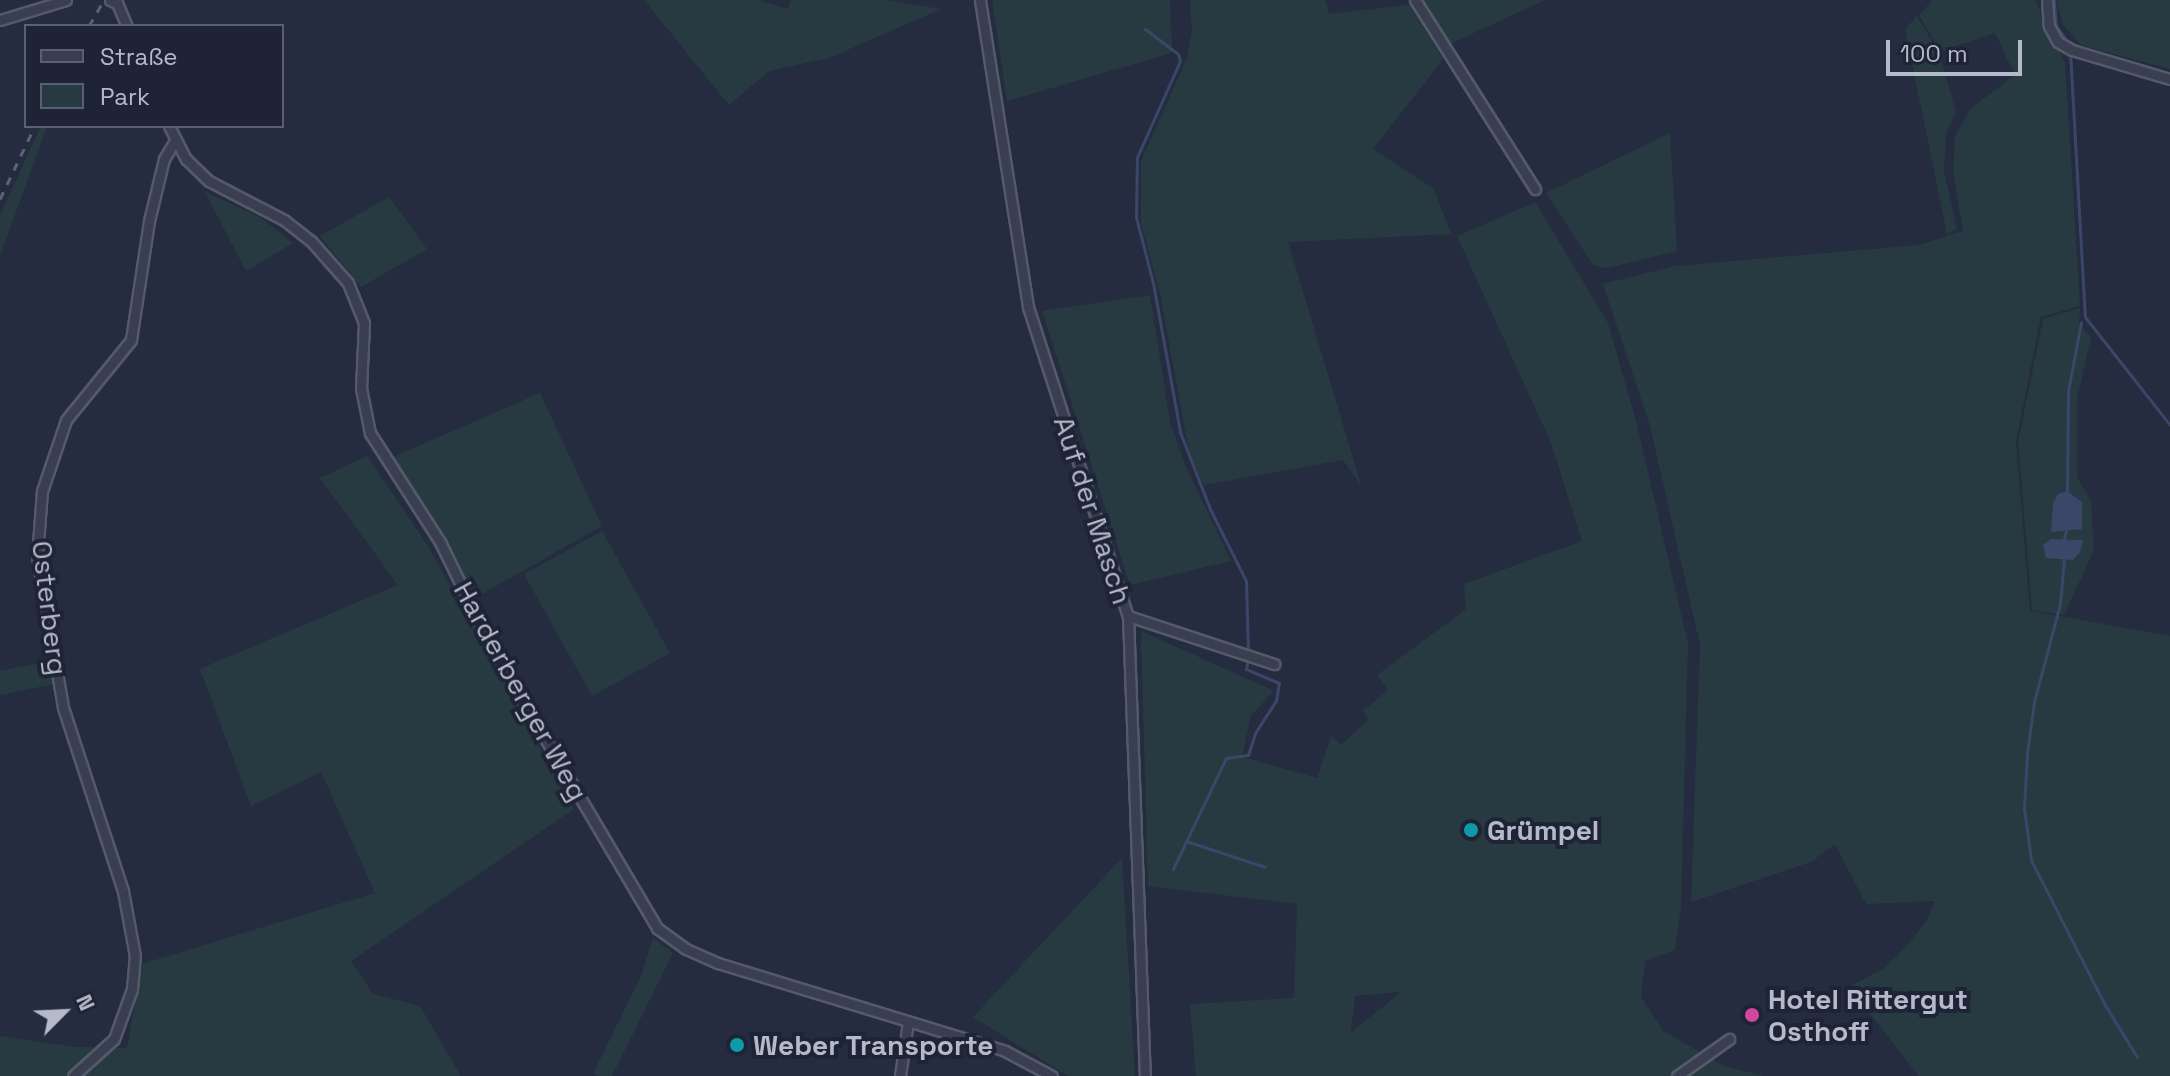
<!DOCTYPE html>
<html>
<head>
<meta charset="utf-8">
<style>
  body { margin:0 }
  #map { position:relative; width:2170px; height:1076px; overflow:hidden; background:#252c40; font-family:"Space Grotesk",sans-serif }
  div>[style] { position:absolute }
  .green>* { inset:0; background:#273a41 }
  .water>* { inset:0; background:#3a4769 }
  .stream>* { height:3px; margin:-1.5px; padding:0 1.5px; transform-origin:1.5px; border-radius:1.5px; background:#3a4769 }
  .roads { filter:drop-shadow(2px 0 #545a6a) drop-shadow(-2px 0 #545a6a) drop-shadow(0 2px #545a6a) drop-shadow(0 -2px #545a6a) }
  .minor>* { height:9px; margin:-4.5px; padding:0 4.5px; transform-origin:4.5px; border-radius:4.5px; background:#393f50 }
  .rail>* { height:3px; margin-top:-1.5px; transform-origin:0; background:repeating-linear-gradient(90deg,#5b6277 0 8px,transparent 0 16px) }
  .dots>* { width:22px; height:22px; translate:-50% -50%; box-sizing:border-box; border:4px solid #1e2435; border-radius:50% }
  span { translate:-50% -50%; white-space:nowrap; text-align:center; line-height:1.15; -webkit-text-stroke:8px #1e2435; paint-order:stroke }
  .street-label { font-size:28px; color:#b5baca }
  .poi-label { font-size:28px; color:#b5baca; font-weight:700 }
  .left { translate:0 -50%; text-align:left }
  .legend { position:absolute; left:24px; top:24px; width:260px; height:104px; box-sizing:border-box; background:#1e2435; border:2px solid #5a6071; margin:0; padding:10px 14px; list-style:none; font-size:24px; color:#b5baca }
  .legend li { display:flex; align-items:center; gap:16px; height:40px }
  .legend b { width:40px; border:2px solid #5a6071 }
  .north { position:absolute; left:24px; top:972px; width:80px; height:80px; -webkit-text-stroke:6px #1e2435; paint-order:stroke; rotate:66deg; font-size:22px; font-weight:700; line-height:32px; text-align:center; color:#b5baca }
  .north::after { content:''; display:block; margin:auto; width:28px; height:36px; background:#b5baca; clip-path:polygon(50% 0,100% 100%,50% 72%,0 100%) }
  .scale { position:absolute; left:1886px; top:40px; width:136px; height:36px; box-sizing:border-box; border:4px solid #b5baca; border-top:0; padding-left:10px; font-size:24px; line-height:28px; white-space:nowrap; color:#b5baca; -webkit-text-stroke:6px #1e2435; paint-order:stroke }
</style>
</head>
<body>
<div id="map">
  <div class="green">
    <div style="clip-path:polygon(644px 0,757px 0,788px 9px,791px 0,887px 0,941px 9px,829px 58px,769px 71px,729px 105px)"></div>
    <div style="clip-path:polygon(992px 0,1170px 0,1172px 53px,1007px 101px)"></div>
    <div style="clip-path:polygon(1190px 0,1325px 0,1329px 14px,1409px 5px,1443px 59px,1373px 149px,1434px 189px,1451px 234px,1288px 242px,1361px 485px,1343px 460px,1204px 485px,1189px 452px,1160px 294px,1141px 223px,1141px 161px,1187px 58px,1192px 31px)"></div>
    <div style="clip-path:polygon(1424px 0,1545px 0,1450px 44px)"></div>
    <div style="clip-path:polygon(1933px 0,2035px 0,2065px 62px,2080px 306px,2041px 317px,2016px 441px,2030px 611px,2170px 636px,2170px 1076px,1919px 1076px,1849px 987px,1883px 969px,1903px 950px,1926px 922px,1935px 901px,1866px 904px,1835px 844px,1811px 862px,1691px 902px,1700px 645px,1650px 426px,1603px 284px,1675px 266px,1919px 245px,1963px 231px,1953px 173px,1955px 136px,1971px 108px,2015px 75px,1995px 33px,1940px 51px,1919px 15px)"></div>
    <div style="clip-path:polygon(2056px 0,2170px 0,2170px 69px,2081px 45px,2063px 25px)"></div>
    <div style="clip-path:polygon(1917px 16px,1939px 53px,1956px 112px,1946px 133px,1944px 171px,1957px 229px,1947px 234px,1905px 29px)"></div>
    <div style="clip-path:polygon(41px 126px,47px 126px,0 256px,0 215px)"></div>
    <div style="clip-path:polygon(1670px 133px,1677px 251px,1607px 268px,1593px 265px,1546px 193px)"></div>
    <div style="clip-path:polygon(205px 192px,260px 217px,293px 243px,246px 271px)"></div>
    <div style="clip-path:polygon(389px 197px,427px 249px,361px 287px,320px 236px)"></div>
    <div style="clip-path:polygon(evenodd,1535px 202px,1608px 323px,1636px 421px,1688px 644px,1681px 906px,1675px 950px,1645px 961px,1641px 997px,1663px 1031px,1724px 1066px,1763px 1076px,1196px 1076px,1190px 1004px,1294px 998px,1297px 904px,1148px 886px,1141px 631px,1274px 691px,1251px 715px,1242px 757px,1317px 778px,1331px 736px,1341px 745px,1369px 719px,1363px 711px,1388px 690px,1377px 675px,1466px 609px,1464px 584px,1582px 541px,1551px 443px,1457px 236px,1535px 202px,1401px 992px,1352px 1032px,1351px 1031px,1355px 996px,1401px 992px)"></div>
    <div style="clip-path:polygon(1150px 295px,1170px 421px,1185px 465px,1231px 561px,1130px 585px,1042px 311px)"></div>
    <div style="clip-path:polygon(2080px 308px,2079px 323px,2091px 338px,2077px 399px,2077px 477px,2091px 501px,2094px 550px,2064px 615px,2032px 610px,2018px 442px,2043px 319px)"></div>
    <div style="clip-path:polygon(540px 393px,602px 526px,473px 599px,444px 534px,391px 458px)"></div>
    <div style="clip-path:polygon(367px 456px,428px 546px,574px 809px,351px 961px,373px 994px,420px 1006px,461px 1076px,0 1076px,0 1036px,76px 1047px,127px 1048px,142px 964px,375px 893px,321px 772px,251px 806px,200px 669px,398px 585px,320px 478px)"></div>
    <div style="clip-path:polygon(602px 531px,670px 653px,592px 696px,524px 574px)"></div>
    <div style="clip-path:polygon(49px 661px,54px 684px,0 695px,0 671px)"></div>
    <div style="clip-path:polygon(1122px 858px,1135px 1076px,1068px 1076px,973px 1017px)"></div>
    <div style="clip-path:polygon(653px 938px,673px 953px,612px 1076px,598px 1076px,593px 1074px,641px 976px)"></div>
  </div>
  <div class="water">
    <div style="clip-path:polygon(2067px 491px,2082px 502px,2082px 529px,2051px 532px,2053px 503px,2058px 494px)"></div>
    <div style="clip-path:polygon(2051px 539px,2083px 540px,2080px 552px,2073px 560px,2046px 558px,2043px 545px)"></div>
  </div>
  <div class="stream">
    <div style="left:2054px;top:0;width:26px;rotate:86deg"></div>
    <div style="left:2056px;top:26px;width:22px;rotate:54deg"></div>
    <div style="left:1145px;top:29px;width:41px;rotate:37.1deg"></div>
    <div style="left:1178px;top:54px;width:7px;rotate:74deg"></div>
    <div style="left:1180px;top:61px;width:105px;rotate:114.1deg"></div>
    <div style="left:1137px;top:157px;width:60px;rotate:91deg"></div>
    <div style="left:1136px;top:217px;width:68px;rotate:75.6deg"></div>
    <div style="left:1153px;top:283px;width:151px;rotate:79.7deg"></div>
    <div style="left:1180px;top:432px;width:83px;rotate:68.7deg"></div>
    <div style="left:1210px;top:509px;width:80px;rotate:63.4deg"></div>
    <div style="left:1246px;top:581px;width:71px;rotate:88.4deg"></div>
    <div style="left:2070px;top:51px;width:266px;rotate:86.8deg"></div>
    <div style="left:2085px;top:317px;width:137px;rotate:51.8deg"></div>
    <div style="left:2067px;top:491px;width:100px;rotate:-89.4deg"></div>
    <div style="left:2068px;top:391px;width:70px;rotate:-79.3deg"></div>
    <div style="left:2064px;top:539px;width:9px;rotate:-77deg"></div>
    <div style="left:2064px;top:559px;width:45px;rotate:95.1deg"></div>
    <div style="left:2060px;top:604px;width:101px;rotate:104.9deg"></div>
    <div style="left:2034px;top:702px;width:52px;rotate:97.7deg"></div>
    <div style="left:2027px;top:754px;width:54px;rotate:93.2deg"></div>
    <div style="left:2024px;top:808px;width:52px;rotate:82.3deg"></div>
    <div style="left:2031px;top:860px;width:163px;rotate:63deg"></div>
    <div style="left:2105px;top:1005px;width:61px;rotate:58.4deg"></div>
    <div style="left:1186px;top:841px;width:83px;rotate:18.2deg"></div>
    <div style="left:1173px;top:869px;width:123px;rotate:-64.5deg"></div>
    <div style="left:1226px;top:758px;width:22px;rotate:-8deg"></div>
    <div style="left:1248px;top:755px;width:23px;rotate:-72deg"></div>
    <div style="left:1255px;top:733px;width:38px;rotate:-57deg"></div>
    <div style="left:1276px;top:701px;width:18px;rotate:-81deg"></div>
    <div style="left:1279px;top:683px;width:36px;rotate:-157deg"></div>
    <div style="left:1246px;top:669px;width:10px;rotate:-79deg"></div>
  </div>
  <div class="roads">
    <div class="minor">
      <div style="left:110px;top:0;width:8px;rotate:23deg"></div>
      <div style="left:117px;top:3px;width:25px;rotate:67deg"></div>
      <div style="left:980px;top:0;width:311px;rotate:81.1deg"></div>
      <div style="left:1028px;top:307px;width:325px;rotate:72.1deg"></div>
      <div style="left:1128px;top:616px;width:460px;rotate:87.9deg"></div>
      <div style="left:1415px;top:0;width:224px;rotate:57.6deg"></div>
      <div style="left:2047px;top:0;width:26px;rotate:86deg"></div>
      <div style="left:2049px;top:26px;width:18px;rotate:61deg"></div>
      <div style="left:2058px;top:42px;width:16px;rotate:30deg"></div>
      <div style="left:2072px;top:50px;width:102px;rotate:16.5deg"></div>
      <div style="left:0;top:20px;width:69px;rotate:-16.9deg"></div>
      <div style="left:169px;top:126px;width:37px;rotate:63deg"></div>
      <div style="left:186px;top:159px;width:32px;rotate:44deg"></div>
      <div style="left:209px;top:181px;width:85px;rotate:27.5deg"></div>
      <div style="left:284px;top:220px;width:34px;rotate:38deg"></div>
      <div style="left:311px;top:241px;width:56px;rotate:48.6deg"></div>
      <div style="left:348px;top:283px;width:43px;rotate:68.2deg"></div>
      <div style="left:364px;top:323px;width:65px;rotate:92.6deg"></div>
      <div style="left:361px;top:388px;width:46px;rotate:78.7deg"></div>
      <div style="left:370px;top:433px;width:130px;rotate:57.3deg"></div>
      <div style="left:440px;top:542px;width:123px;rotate:63.9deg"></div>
      <div style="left:494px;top:652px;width:321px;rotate:59.4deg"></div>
      <div style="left:657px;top:928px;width:36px;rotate:36deg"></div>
      <div style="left:686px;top:949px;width:35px;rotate:24deg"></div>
      <div style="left:718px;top:963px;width:300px;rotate:17deg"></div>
      <div style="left:1005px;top:1051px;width:53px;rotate:28deg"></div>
      <div style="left:1128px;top:616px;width:154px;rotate:18.2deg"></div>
      <div style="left:73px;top:1076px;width:55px;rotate:-42.1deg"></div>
      <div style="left:114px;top:1039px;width:53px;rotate:-70.2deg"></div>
      <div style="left:132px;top:989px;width:33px;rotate:-85deg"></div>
      <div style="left:135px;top:956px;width:66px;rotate:-100.5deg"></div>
      <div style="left:123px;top:891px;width:194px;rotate:-108.1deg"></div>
      <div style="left:63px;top:707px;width:152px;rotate:-99.8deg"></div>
      <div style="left:37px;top:557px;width:66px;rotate:-85.7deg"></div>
      <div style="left:42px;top:491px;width:75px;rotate:-71.3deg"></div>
      <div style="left:66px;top:420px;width:103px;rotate:-50.9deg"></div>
      <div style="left:131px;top:340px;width:120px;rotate:-81.4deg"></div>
      <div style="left:149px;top:221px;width:64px;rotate:-76.4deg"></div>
      <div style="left:164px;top:159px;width:21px;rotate:-59deg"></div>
      <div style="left:900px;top:1076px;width:55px;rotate:-81.6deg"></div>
      <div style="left:1677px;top:1076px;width:64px;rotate:-35.4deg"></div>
    </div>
  </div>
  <div class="rail">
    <div style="left:89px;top:26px;width:30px;rotate:-60deg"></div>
    <div style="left:0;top:199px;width:81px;rotate:-64.4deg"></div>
  </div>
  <div class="dots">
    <div style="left:1471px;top:830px;background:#0f9aa8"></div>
    <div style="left:1752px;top:1015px;background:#d1479c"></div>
    <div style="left:737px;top:1045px;background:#0f9aa8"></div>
  </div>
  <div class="street-label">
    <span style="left:1093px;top:510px;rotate:72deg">Auf der Masch</span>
    <span style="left:50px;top:608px;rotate:83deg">Osterberg</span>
    <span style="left:521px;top:691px;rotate:61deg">Harderberger Weg</span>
  </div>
  <div class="poi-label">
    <span class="left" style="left:1487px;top:830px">Grümpel</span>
    <span class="left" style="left:1768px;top:1015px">Hotel Rittergut<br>Osthoff</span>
    <span class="left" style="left:753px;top:1045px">Weber Transporte</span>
  </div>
  <ul class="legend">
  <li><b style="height:10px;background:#393f50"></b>Straße</li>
  <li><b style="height:22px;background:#273a41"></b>Park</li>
  </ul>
  <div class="north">N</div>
  <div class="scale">100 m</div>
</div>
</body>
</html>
